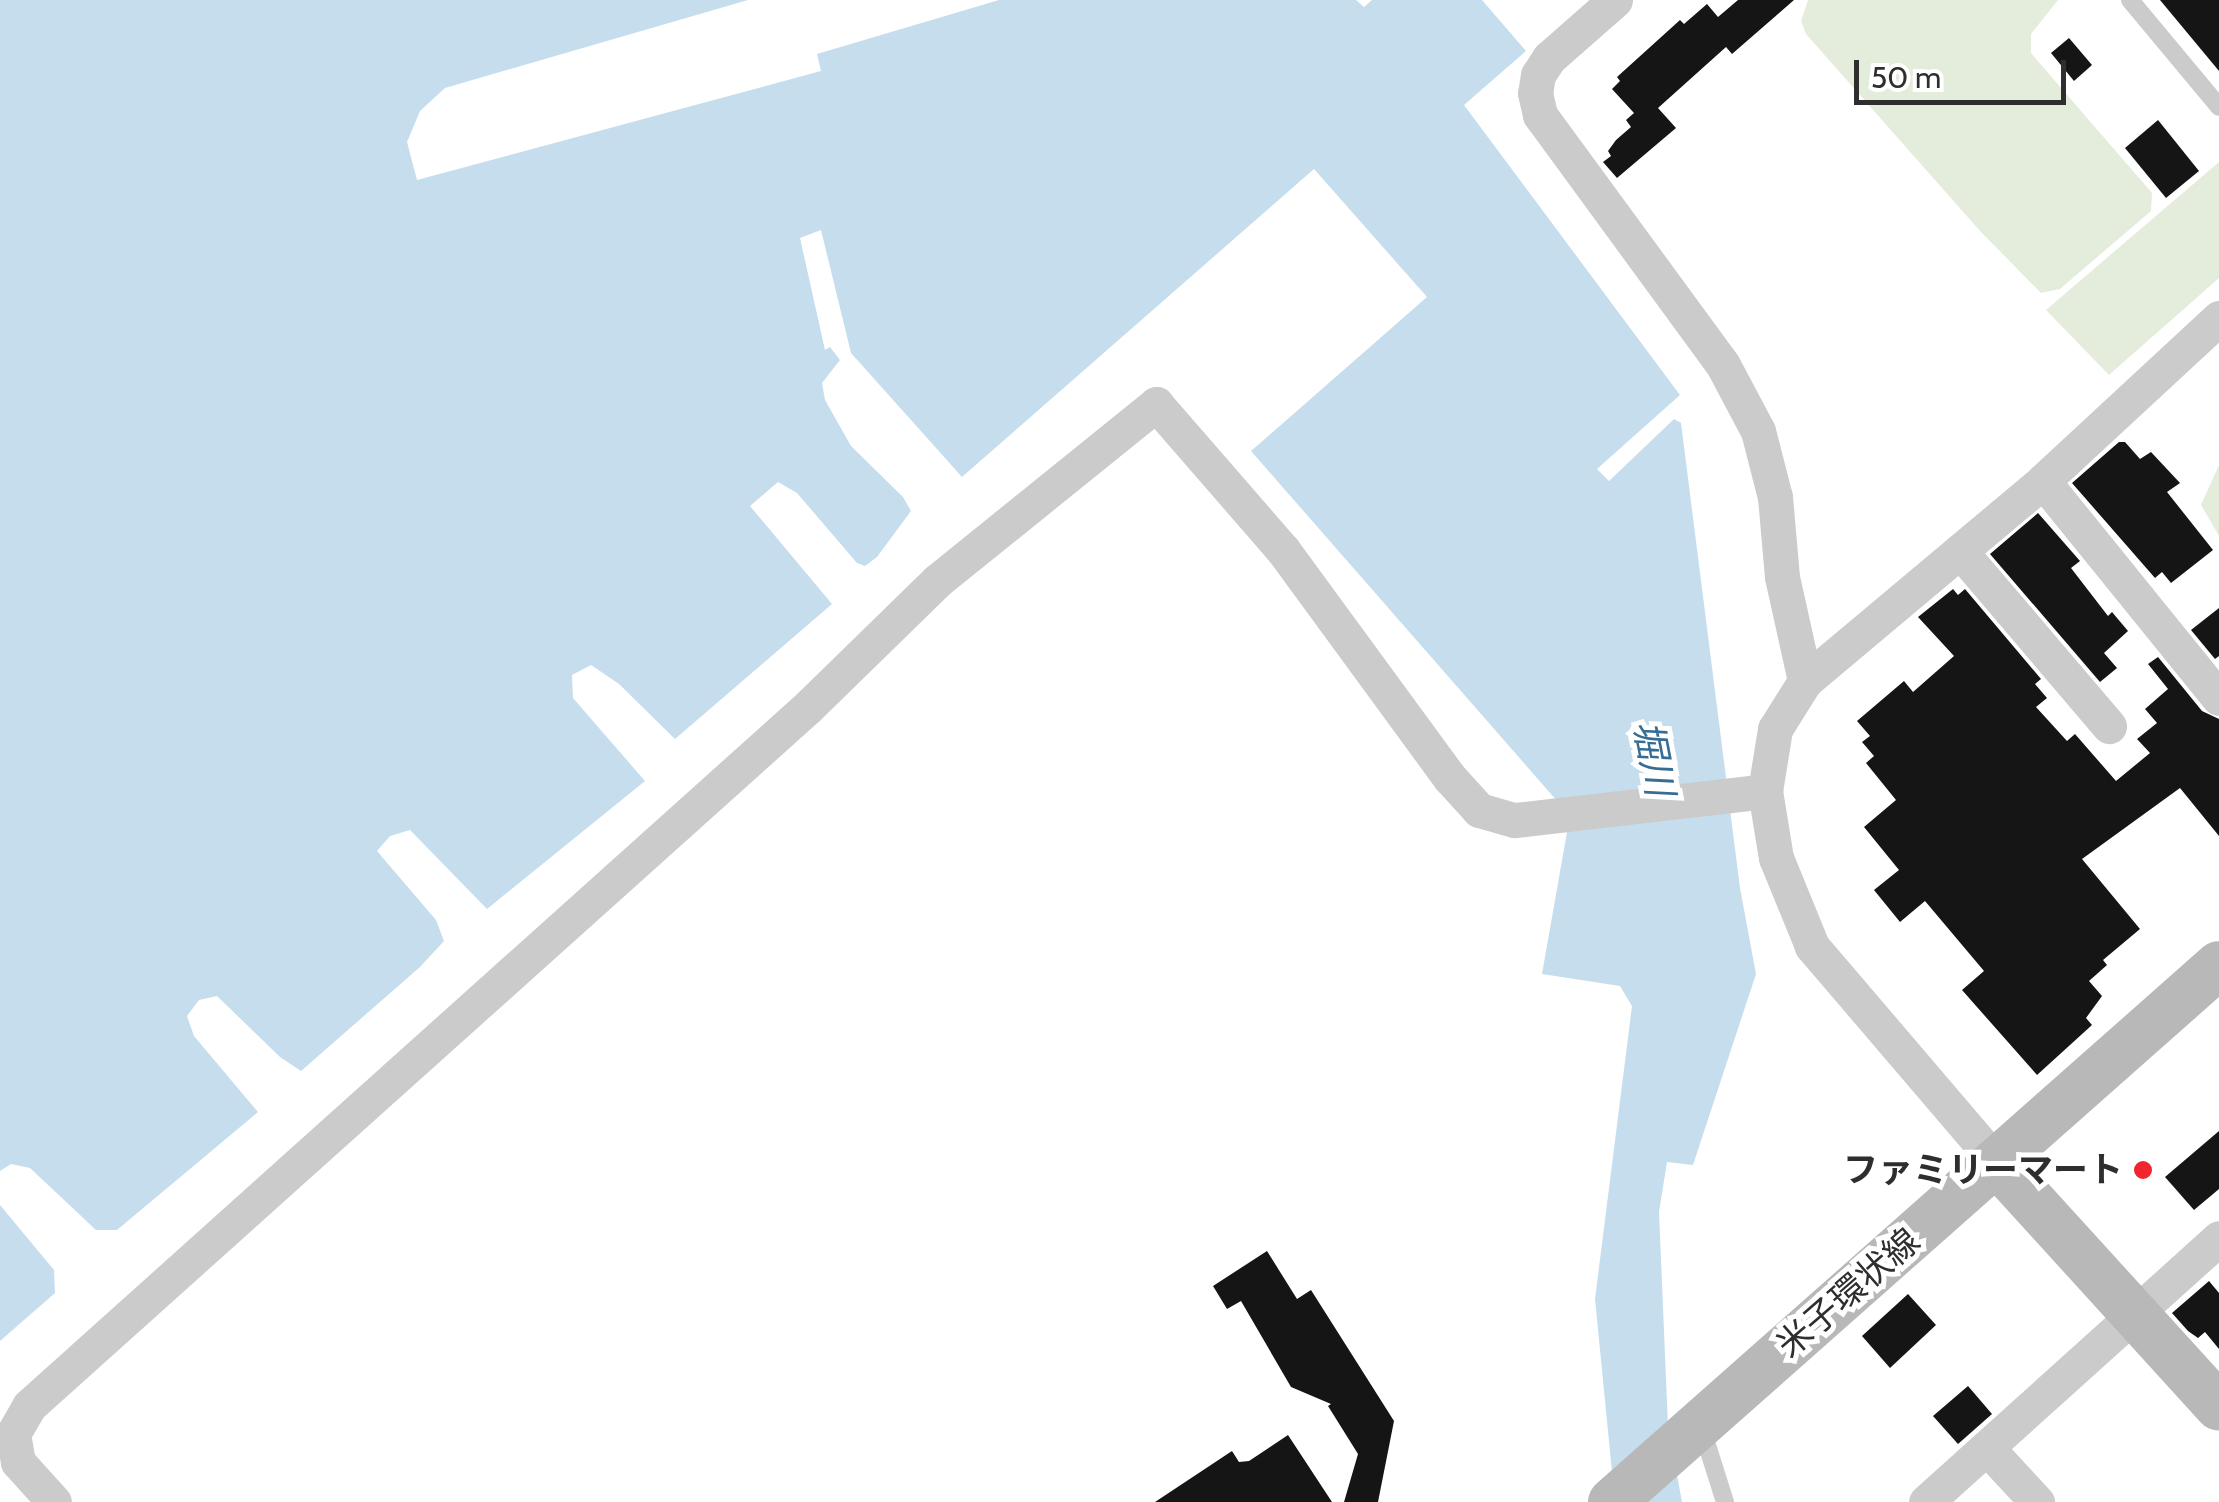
<!DOCTYPE html>
<html>
<head>
<meta charset="utf-8">
<style>
  body { margin:0 }
  #map { position:relative; width:2219px; height:1502px; overflow:hidden; background:#fff; font-family:Cabin,"Noto Sans JP",sans-serif }
  div>[style] { position:absolute }
  .green>* { inset:0; background:#e4eddb }
  .water>* { inset:0; background:#c6ddee }
  .building>* { inset:0; background:#151515 }
  .lane>* { height:18px; margin:-9px; padding:0 9px; transform-origin:9px; border-radius:9px; background:#cbcbcb }
  .street>* { height:35px; margin:-17.5px; padding:0 17.5px; transform-origin:17.5px; border-radius:17.5px; background:#cbcbcb }
  .secondary>* { height:48px; margin:-24px; padding:0 24px; transform-origin:24px; border-radius:24px; background:#b8b8b8 }
  .dots>* { width:28px; height:28px; translate:-50% -50%; box-sizing:border-box; border:5px solid #fff; border-radius:50% }
  span { translate:-50% -50%; white-space:nowrap; text-align:center; line-height:1.15; -webkit-text-stroke:10px #fff; paint-order:stroke }
  .poi-label { font-size:35px; color:#2e2e2e; font-weight:700 }
  .right { translate:-100% -50%; text-align:right }
  .street-label { font-size:35px; color:#2e2e2e }
  .water-label { font-size:38px; color:#376d95; font-style:italic }
  .scale { position:absolute; left:1854px; top:60px; width:212px; height:45px; box-sizing:border-box; border:5px solid #2e2e2e; border-top:0; padding-left:12px; font-size:30px; line-height:35px; white-space:nowrap; color:#2e2e2e; -webkit-text-stroke:8px #fff; paint-order:stroke }
</style>
</head>
<body>
<div id="map">
  <div class="green">
    <div style="clip-path:polygon(1808px 0,2058px 0,2031px 34px,2031px 53px,2152px 193px,2151px 211px,2060px 289px,2041px 293px,1980px 231px,1806px 34px,1801px 21px)"></div>
    <div style="clip-path:polygon(2219px 162px,2219px 278px,2109px 375px,2046px 310px)"></div>
    <div style="clip-path:polygon(2219px 465px,2219px 536px,2201px 505px)"></div>
  </div>
  <div class="water">
    <div style="clip-path:polygon(0 0,748px 0,445px 88px,420px 111px,407px 142px,417px 180px,821px 71px,817px 54px,999px 0,1356px 0,1364px 7px,1372px 0,1482px 0,1526px 51px,1464px 105px,1680px 395px,1597px 469px,1609px 481px,1674px 419px,1681px 423px,1740px 888px,1756px 974px,1693px 1165px,1667px 1162px,1659px 1212px,1668px 1426px,1682px 1502px,1619px 1502px,1612px 1472px,1595px 1299px,1632px 1006px,1620px 986px,1542px 974px,1567px 832px,1558px 802px,1251px 451px,1427px 297px,1314px 169px,962px 477px,851px 353px,821px 230px,800px 238px,825px 350px,830px 347px,840px 360px,822px 383px,825px 400px,851px 446px,903px 497px,911px 511px,877px 557px,865px 566px,857px 563px,797px 493px,778px 482px,750px 506px,832px 604px,675px 739px,619px 684px,591px 665px,572px 675px,573px 698px,645px 781px,487px 909px,410px 830px,390px 836px,377px 851px,436px 920px,444px 941px,420px 967px,301px 1071px,280px 1057px,217px 996px,199px 1000px,187px 1016px,194px 1036px,258px 1112px,117px 1230px,96px 1230px,30px 1168px,11px 1164px,0 1171px)"></div>
    <div style="clip-path:polygon(0 1205px,54px 1270px,55px 1293px,0 1341px)"></div>
  </div>
  <div class="building">
    <div style="clip-path:polygon(1738px 0,1794px 0,1732px 54px,1726px 47px,1658px 108px,1676px 128px,1617px 178px,1603px 162px,1611px 156px,1608px 151px,1616px 140px,1631px 127px,1626px 120px,1634px 113px,1612px 89px,1620px 81px,1617px 77px,1680px 20px,1684px 24px,1707px 4px,1718px 17px)"></div>
    <div style="clip-path:polygon(2160px 0,2219px 0,2219px 71px)"></div>
    <div style="clip-path:polygon(2069px 38px,2092px 65px,2074px 81px,2051px 53px)"></div>
    <div style="clip-path:polygon(2158px 120px,2199px 171px,2166px 198px,2125px 148px)"></div>
    <div style="clip-path:polygon(2119px 442px,2125px 442px,2140px 459px,2151px 452px,2180px 483px,2167px 492px,2213px 550px,2171px 583px,2162px 572px,2155px 578px,2072px 483px)"></div>
    <div style="clip-path:polygon(2038px 513px,2080px 561px,2071px 568px,2108px 616px,2112px 612px,2128px 631px,2104px 653px,2117px 668px,2100px 682px,1990px 554px)"></div>
    <div style="clip-path:polygon(1953px 589px,1958px 595px,1965px 589px,2041px 679px,2035px 684px,2047px 698px,2036px 707px,2067px 741px,2075px 734px,2116px 781px,2150px 753px,2137px 739px,2157px 723px,2145px 709px,2168px 689px,2148px 664px,2158px 657px,2202px 711px,2219px 719px,2219px 836px,2180px 788px,2082px 859px,2140px 929px,2103px 960px,2107px 965px,2089px 981px,2102px 996px,2086px 1018px,2092px 1025px,2037px 1075px,1962px 990px,1984px 971px,1925px 901px,1900px 922px,1874px 890px,1899px 870px,1864px 827px,1896px 800px,1866px 763px,1874px 756px,1862px 742px,1870px 736px,1857px 721px,1904px 681px,1913px 692px,1954px 656px,1918px 617px)"></div>
    <div style="clip-path:polygon(2219px 608px,2219px 656px,2215px 659px,2191px 630px)"></div>
    <div style="clip-path:polygon(2219px 1131px,2219px 1189px,2194px 1210px,2165px 1177px)"></div>
    <div style="clip-path:polygon(1267px 1251px,1297px 1299px,1311px 1290px,1394px 1421px,1378px 1502px,1344px 1502px,1358px 1454px,1328px 1406px,1331px 1404px,1291px 1387px,1241px 1301px,1227px 1309px,1213px 1286px)"></div>
    <div style="clip-path:polygon(2209px 1281px,2219px 1293px,2219px 1349px,2205px 1332px,2198px 1338px,2188px 1331px,2172px 1313px)"></div>
    <div style="clip-path:polygon(1908px 1294px,1936px 1325px,1890px 1368px,1862px 1336px)"></div>
    <div style="clip-path:polygon(1968px 1386px,1992px 1414px,1958px 1444px,1933px 1416px)"></div>
    <div style="clip-path:polygon(1288px 1435px,1332px 1502px,1155px 1502px,1232px 1451px,1239px 1462px,1249px 1461px)"></div>
  </div>
  <div class="lane">
    <div style="left:2130px;top:0;width:139px;rotate:50.2deg"></div>
    <div style="left:1701px;top:1426px;width:80px;rotate:72.5deg"></div>
  </div>
  <div class="street">
    <div style="left:1615px;top:0;width:88px;rotate:138.7deg"></div>
    <div style="left:1549px;top:58px;width:20px;rotate:123deg"></div>
    <div style="left:1538px;top:75px;width:18px;rotate:99deg"></div>
    <div style="left:1535px;top:93px;width:23px;rotate:77deg"></div>
    <div style="left:1540px;top:115px;width:310px;rotate:53.8deg"></div>
    <div style="left:1723px;top:365px;width:75px;rotate:62.1deg"></div>
    <div style="left:1758px;top:431px;width:68px;rotate:75.6deg"></div>
    <div style="left:1775px;top:497px;width:80px;rotate:85deg"></div>
    <div style="left:1782px;top:577px;width:107px;rotate:77.5deg"></div>
    <div style="left:2043px;top:481px;width:279px;rotate:51deg"></div>
    <div style="left:1960px;top:551px;width:230px;rotate:49.6deg"></div>
    <div style="left:1998px;top:1164px;width:287px;rotate:-130.5deg"></div>
    <div style="left:1812px;top:946px;width:95px;rotate:-112.2deg"></div>
    <div style="left:1776px;top:858px;width:68px;rotate:-99.3deg"></div>
    <div style="left:1765px;top:791px;width:63px;rotate:-80.8deg"></div>
    <div style="left:1775px;top:729px;width:57px;rotate:-58deg"></div>
    <div style="left:1805px;top:681px;width:311px;rotate:-40deg"></div>
    <div style="left:2043px;top:481px;width:240px;rotate:-42.8deg"></div>
    <div style="left:1987px;top:1448px;width:74px;rotate:47.2deg"></div>
    <div style="left:54px;top:1502px;width:54px;rotate:-132deg"></div>
    <div style="left:18px;top:1462px;width:28px;rotate:-100deg"></div>
    <div style="left:13px;top:1434px;width:32px;rotate:-60deg"></div>
    <div style="left:29px;top:1406px;width:1047px;rotate:-41.9deg"></div>
    <div style="left:808px;top:707px;width:180px;rotate:-44.3deg"></div>
    <div style="left:937px;top:581px;width:282px;rotate:-38.9deg"></div>
    <div style="left:1156px;top:404px;width:194px;rotate:49deg"></div>
    <div style="left:1283px;top:550px;width:283px;rotate:53.8deg"></div>
    <div style="left:1450px;top:778px;width:43px;rotate:47.8deg"></div>
    <div style="left:1479px;top:810px;width:37px;rotate:16deg"></div>
    <div style="left:1515px;top:820px;width:252px;rotate:-6.6deg"></div>
    <div style="left:1926px;top:1502px;width:394px;rotate:-42deg"></div>
  </div>
  <div class="secondary">
    <div style="left:1998px;top:1164px;width:328px;rotate:47.7deg"></div>
    <div style="left:1612px;top:1502px;width:810px;rotate:-41.5deg"></div>
  </div>
  <div class="dots">
    <div style="left:2143px;top:1170px;background:#f0252d"></div>
  </div>
  <div class="poi-label">
    <span class="right" style="left:2123px;top:1170px">ファミリーマート</span>
  </div>
  <div class="street-label">
    <span style="left:1848px;top:1293px;rotate:-41deg">米子環状線</span>
  </div>
  <div class="water-label">
    <span style="left:1654px;top:758px;rotate:79deg">堀川</span>
  </div>
  <div class="scale">50 m</div>
</div>
</body>
</html>
